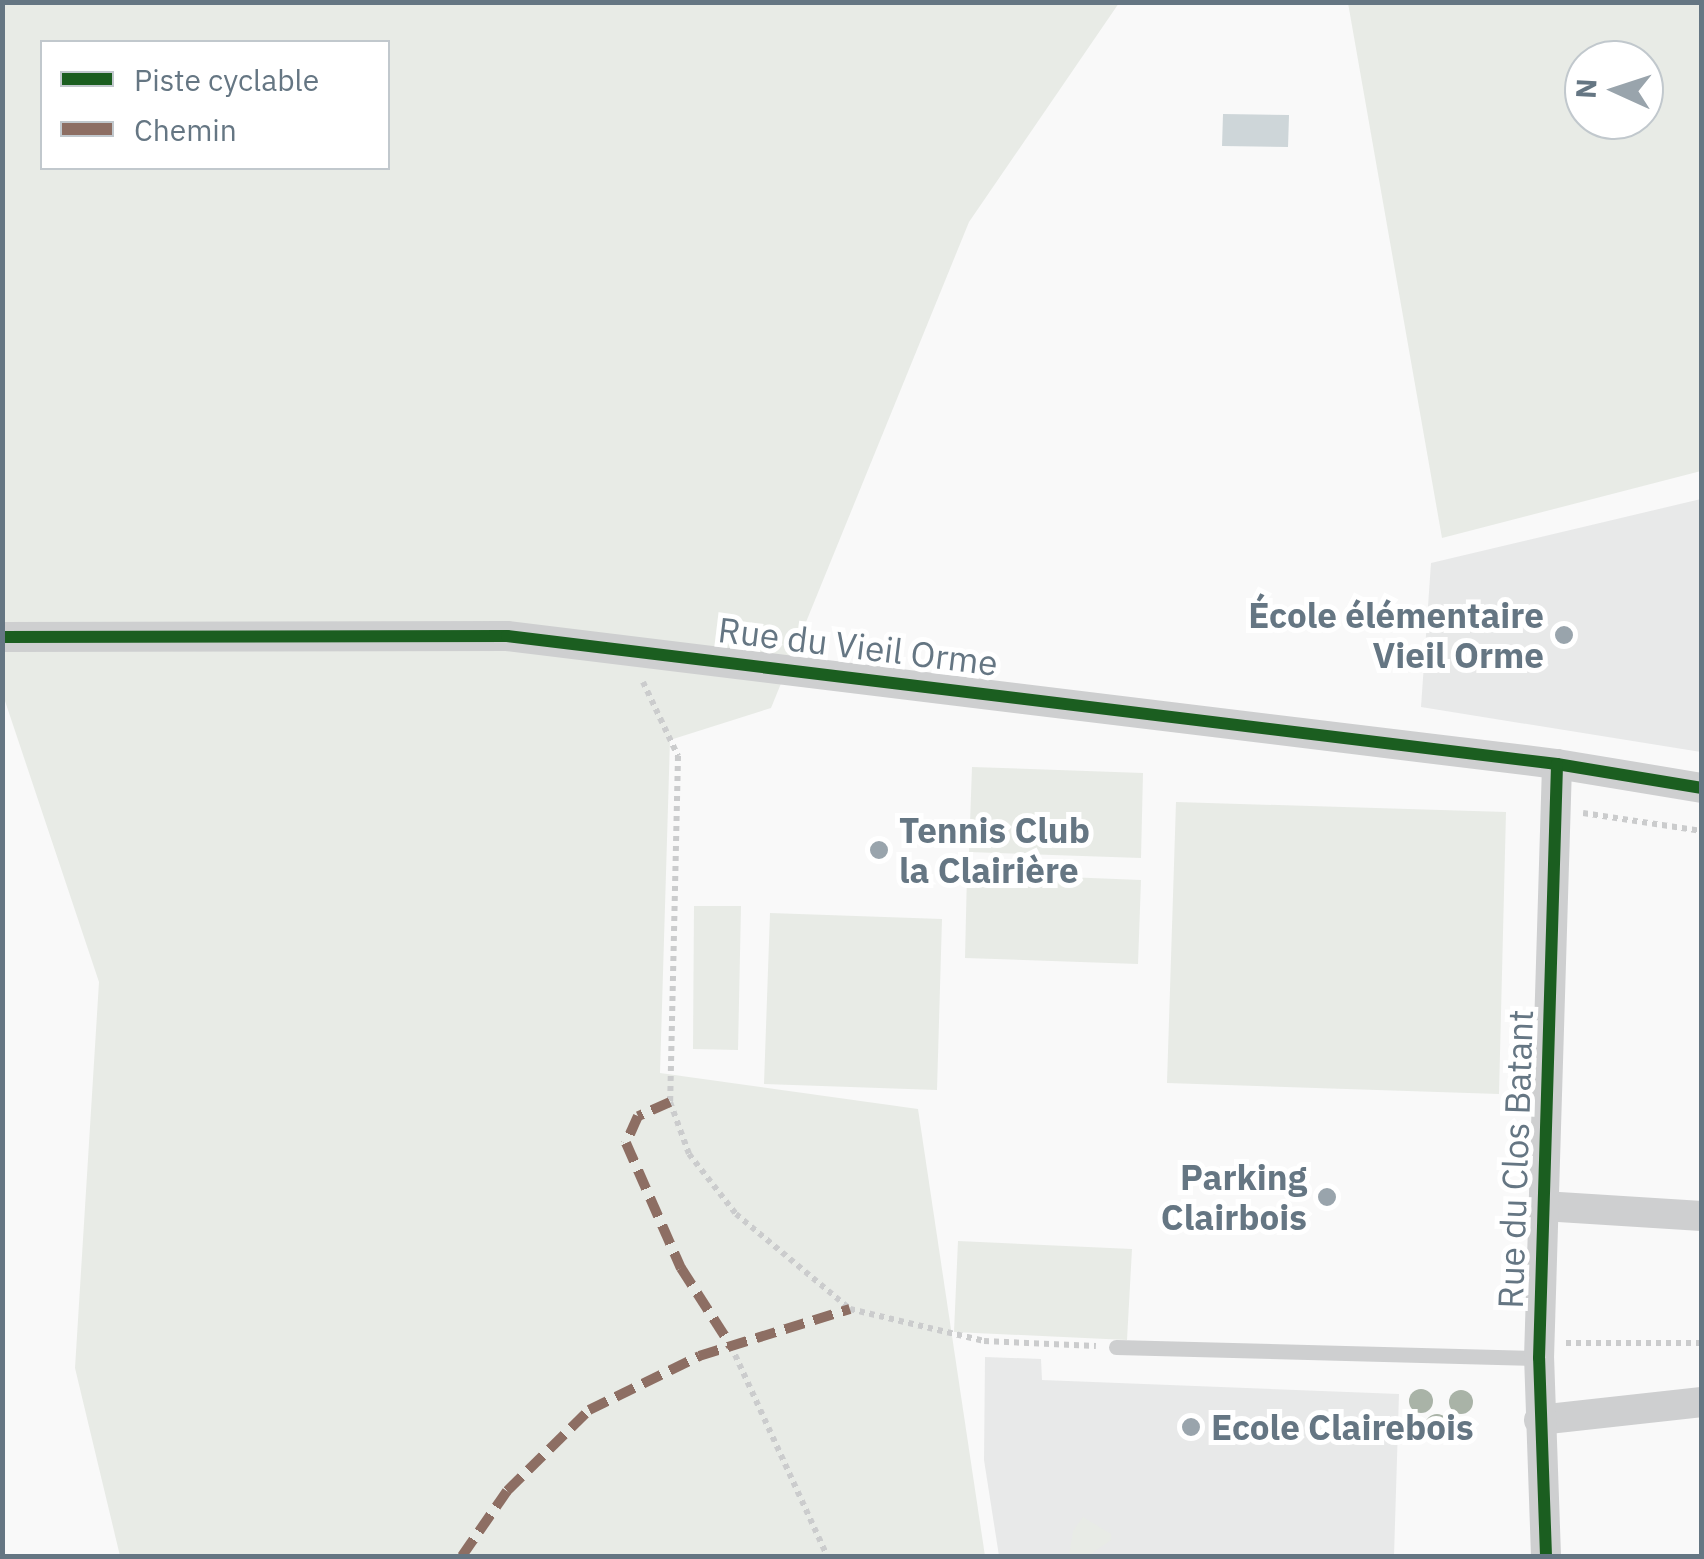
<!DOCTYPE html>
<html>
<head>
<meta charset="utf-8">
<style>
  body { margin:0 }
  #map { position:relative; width:1704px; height:1559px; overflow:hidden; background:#f9f9f9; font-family:"IBM Plex Sans",sans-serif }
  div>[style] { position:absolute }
  .built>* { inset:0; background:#e8e9e9 }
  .green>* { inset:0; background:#e8ebe6 }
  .water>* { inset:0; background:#ced6d9 }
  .path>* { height:6px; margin-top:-3px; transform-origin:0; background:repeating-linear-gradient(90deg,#cbcccd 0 5px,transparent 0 10px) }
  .service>* { height:15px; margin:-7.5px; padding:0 7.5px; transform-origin:7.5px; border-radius:7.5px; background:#cecfd0 }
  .minor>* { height:30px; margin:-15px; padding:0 15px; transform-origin:15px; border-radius:15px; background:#cecfd0 }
  .quiet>* { height:10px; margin-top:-5px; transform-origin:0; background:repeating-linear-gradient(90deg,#8d6e63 0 20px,transparent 0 30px) }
  .cycleway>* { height:12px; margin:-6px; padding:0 6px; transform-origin:6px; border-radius:6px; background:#1b5e20 }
  .trees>* { width:24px; height:24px; margin:-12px; border-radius:50%; background:#a9b3a7 }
  .dots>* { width:28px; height:28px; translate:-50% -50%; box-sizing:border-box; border:5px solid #fff; border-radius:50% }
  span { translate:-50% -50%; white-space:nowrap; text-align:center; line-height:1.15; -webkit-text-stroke:10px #fff; paint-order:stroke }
  .poi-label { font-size:35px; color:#657683; font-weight:700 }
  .right { translate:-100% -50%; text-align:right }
  .left { translate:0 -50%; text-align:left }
  .street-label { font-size:35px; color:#657683 }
  .frame { position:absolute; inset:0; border:5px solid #657683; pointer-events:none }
  .legend { position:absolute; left:40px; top:40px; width:350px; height:130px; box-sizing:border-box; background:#fff; border:2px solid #c1c8cd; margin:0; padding:12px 18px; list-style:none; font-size:30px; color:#657683 }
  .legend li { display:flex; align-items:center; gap:20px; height:50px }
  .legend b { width:50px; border:2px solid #c1c8cd }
  .north { position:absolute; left:1564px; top:40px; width:100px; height:100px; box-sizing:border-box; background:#fff; border:2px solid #c1c8cd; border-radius:50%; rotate:273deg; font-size:28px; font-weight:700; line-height:40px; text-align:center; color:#657683 }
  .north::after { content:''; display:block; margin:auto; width:35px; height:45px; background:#99a4ac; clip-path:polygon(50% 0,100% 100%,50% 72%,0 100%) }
</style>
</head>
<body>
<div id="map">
  <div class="built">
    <div style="clip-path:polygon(1701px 499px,1701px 752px,1421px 707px,1431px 563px)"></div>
    <div style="clip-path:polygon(985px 1357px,1041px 1359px,1042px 1380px,1399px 1394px,1394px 1556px,999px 1556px,984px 1460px)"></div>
  </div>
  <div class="green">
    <div style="clip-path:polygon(evenodd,2px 3px,1119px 3px,969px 222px,771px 708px,670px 740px,660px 1073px,918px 1109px,985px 1556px,120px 1556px,75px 1368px,99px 982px,3px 695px,2px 3px,42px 42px,388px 42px,388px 168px,42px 168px,42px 42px)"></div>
    <div style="clip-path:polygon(evenodd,1348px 3px,1701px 3px,1701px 471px,1442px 538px,1348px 3px,1584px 60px,1644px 60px,1644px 120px,1584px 120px,1584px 60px)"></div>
    <div style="clip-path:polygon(972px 767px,1143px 773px,1141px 858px,969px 852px)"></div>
    <div style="clip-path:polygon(1176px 802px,1506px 812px,1499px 1094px,1167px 1083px)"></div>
    <div style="clip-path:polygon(967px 873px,1141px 880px,1138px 964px,965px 958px)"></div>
    <div style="clip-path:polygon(694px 906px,741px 906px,738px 1050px,693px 1049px)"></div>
    <div style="clip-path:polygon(770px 913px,942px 919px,937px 1090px,764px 1084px)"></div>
    <div style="clip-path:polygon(958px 1241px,1132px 1249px,1127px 1340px,954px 1332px)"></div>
    <div style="clip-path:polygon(1083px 1517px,1111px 1534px,1111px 1540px,1088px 1556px,1069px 1556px,1073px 1531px)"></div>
  </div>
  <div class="water">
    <div style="clip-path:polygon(1223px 114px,1289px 115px,1288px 147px,1222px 146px)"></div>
  </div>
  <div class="path">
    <div style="left:643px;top:682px;width:82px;rotate:64.7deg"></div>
    <div style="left:678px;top:756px;width:346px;rotate:91.3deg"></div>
    <div style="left:670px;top:1102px;width:55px;rotate:69.9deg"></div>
    <div style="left:689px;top:1154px;width:76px;rotate:51.9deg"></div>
    <div style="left:736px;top:1214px;width:148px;rotate:39.8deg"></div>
    <div style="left:850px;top:1309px;width:138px;rotate:13.4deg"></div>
    <div style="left:984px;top:1341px;width:112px;rotate:2.6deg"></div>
    <div style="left:1583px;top:813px;width:120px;rotate:8.6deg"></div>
    <div style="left:1566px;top:1343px;width:136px"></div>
    <div style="left:731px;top:1346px;width:231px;rotate:65.4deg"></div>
  </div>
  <div class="service">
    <div style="left:1116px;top:1347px;width:423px;rotate:1.5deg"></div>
  </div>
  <div class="minor">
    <div style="left:2px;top:637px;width:505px;rotate:-0.11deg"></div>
    <div style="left:507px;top:636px;width:1058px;rotate:6.95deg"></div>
    <div style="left:1557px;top:764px;width:147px;rotate:9.4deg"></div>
    <div style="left:1543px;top:1206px;width:159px;rotate:3.6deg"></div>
    <div style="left:1539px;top:1420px;width:164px;rotate:-6.3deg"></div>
    <div style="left:1546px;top:1556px;width:198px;rotate:-92deg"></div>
    <div style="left:1539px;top:1358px;width:594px;rotate:-88.26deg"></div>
  </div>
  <div class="quiet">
    <div style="left:670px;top:1102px;width:35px;rotate:156deg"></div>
    <div style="left:638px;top:1116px;width:30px;rotate:114deg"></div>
    <div style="left:626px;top:1143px;width:137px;rotate:66.3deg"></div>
    <div style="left:681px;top:1268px;width:93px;rotate:57.3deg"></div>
    <div style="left:462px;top:1556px;width:79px;rotate:-55.3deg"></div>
    <div style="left:507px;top:1491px;width:115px;rotate:-44.6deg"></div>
    <div style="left:589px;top:1410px;width:123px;rotate:-26.1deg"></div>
    <div style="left:699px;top:1356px;width:158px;rotate:-17.3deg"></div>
  </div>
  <div class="cycleway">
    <div style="left:2px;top:637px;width:505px;rotate:-0.11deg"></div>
    <div style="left:507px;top:636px;width:1058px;rotate:6.95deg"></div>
    <div style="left:1557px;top:764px;width:147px;rotate:9.4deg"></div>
    <div style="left:1546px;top:1556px;width:198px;rotate:-92deg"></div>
    <div style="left:1539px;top:1358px;width:594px;rotate:-88.26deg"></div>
  </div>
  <div class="trees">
    <div style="left:1421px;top:1401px"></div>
    <div style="left:1461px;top:1402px"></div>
    <div style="left:1437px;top:1426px"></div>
  </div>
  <div class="dots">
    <div style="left:1564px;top:635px;background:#99a4ac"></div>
    <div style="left:879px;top:850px;background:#99a4ac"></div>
    <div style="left:1327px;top:1197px;background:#99a4ac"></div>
    <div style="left:1191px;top:1427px;background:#99a4ac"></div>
  </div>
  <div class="poi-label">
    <span class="right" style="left:1544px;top:635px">École élémentaire<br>Vieil Orme</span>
    <span class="left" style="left:899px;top:850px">Tennis Club<br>la Clairière</span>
    <span class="right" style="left:1307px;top:1197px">Parking<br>Clairbois</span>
    <span class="left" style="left:1211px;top:1427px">Ecole Clairebois</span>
  </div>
  <div class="street-label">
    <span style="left:858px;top:646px;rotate:7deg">Rue du Vieil Orme</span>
    <span style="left:1515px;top:1159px;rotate:-88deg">Rue du Clos Batant</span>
  </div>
  <div class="frame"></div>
  <ul class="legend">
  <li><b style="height:12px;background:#1b5e20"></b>Piste cyclable</li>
  <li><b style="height:12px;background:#8d6e63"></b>Chemin</li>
  </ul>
  <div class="north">N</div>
</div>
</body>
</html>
